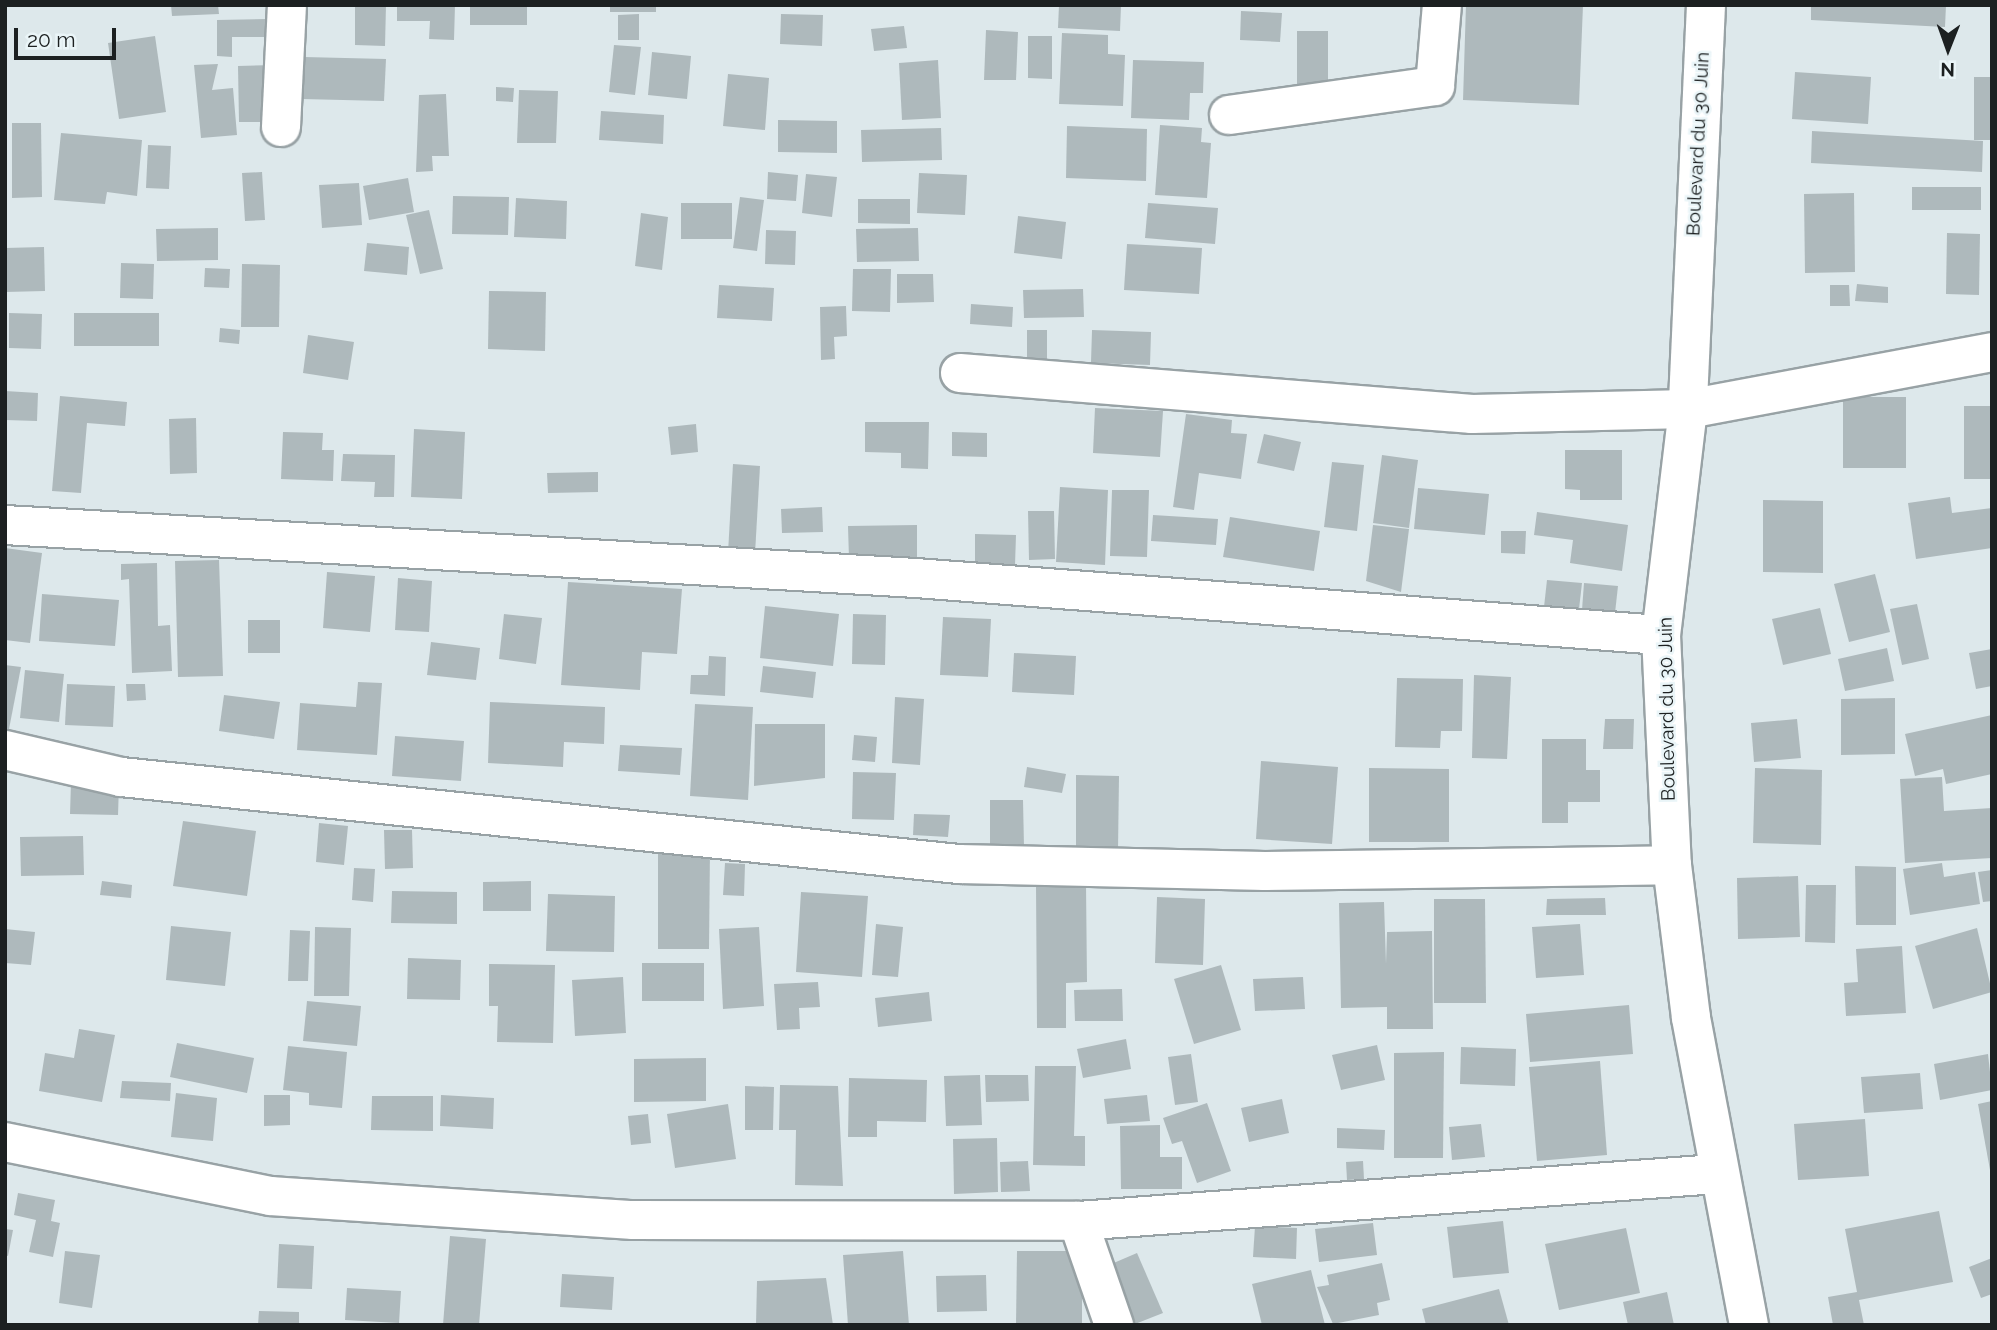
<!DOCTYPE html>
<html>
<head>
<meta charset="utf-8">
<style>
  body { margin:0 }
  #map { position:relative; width:1997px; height:1330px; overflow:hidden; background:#dde8eb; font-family:Raleway,sans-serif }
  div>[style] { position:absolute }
  .building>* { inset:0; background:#aeb9bc }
  .roads { filter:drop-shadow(2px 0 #98a2a5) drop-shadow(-2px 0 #98a2a5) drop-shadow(0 2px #98a2a5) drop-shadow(0 -2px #98a2a5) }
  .minor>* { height:38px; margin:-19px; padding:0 19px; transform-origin:19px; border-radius:19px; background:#fff }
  span { translate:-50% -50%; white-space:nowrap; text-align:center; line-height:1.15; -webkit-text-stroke:5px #eaf5f8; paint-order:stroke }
  .street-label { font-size:19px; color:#1c2021 }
  .frame { position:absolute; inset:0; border:7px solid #1c2021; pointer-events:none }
  .north { position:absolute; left:1913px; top:14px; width:70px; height:70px; -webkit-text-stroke:5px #eaf5f8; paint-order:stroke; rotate:181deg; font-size:19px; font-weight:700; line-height:28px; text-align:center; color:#1c2021 }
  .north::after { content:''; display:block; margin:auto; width:24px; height:32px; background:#1c2021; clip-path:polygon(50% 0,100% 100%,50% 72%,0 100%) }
  .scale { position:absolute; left:14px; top:28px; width:102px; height:32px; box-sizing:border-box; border:4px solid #1c2021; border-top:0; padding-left:9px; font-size:21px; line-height:24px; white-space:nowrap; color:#1c2021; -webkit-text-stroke:5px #eaf5f8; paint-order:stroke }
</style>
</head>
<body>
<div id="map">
  <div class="building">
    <div style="clip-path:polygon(171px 5px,218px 5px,219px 14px,172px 16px)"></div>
    <div style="clip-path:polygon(355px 5px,386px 5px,385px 46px,355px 45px)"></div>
    <div style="clip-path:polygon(397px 5px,455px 5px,454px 40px,429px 39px,430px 21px,397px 21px)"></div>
    <div style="clip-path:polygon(470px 5px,527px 5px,527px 25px,470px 25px)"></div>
    <div style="clip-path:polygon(610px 5px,656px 5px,656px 12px,610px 12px)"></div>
    <div style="clip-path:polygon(1059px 5px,1121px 5px,1120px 31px,1058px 28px)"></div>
    <div style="clip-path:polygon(1466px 5px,1583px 5px,1579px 105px,1463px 100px)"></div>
    <div style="clip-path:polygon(1811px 5px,1946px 5px,1945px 27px,1811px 20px)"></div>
    <div style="clip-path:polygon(1241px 11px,1282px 13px,1280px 42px,1240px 40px)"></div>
    <div style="clip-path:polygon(639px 14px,639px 40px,618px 40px,618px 15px)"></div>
    <div style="clip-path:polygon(781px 14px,823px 15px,822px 46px,780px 44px)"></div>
    <div style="clip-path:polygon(268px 19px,269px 37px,232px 37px,232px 57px,217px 56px,217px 20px)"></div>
    <div style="clip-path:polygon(904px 26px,907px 48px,874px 51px,871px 29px)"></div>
    <div style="clip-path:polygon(986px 30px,1018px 32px,1016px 80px,984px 80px)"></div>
    <div style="clip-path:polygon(1297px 31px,1328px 31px,1328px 91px,1297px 91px)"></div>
    <div style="clip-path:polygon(1062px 33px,1108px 35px,1108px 54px,1125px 55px,1123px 106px,1059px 104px)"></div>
    <div style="clip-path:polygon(155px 36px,166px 112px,119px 119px,108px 43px)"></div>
    <div style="clip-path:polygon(1028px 36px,1052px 36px,1052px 79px,1028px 78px)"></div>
    <div style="clip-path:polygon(614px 45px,641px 47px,635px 95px,609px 92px)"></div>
    <div style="clip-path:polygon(652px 52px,691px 56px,687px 99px,648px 95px)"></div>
    <div style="clip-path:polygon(304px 57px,386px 59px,384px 101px,302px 99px)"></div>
    <div style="clip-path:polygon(938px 60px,941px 118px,902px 120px,899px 63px)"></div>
    <div style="clip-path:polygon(1133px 60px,1204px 62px,1203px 93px,1190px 93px,1189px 120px,1131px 118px)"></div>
    <div style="clip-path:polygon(218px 64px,212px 90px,233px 88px,237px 135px,201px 138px,194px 65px)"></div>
    <div style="clip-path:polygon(275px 65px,276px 122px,239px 122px,238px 66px)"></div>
    <div style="clip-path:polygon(1795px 72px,1871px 77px,1868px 124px,1792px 119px)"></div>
    <div style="clip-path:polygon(728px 74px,769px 78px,765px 130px,723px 126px)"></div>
    <div style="clip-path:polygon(1974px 77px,1992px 77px,1992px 140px,1974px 140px)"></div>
    <div style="clip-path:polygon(496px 87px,514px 88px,513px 102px,496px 101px)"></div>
    <div style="clip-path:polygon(519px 90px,558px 91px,556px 143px,517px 143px)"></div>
    <div style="clip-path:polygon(446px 94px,449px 156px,432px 156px,433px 171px,416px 172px,419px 95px)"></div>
    <div style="clip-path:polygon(601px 111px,664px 115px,663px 144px,599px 140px)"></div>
    <div style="clip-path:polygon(778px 120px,837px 121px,837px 153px,778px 152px)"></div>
    <div style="clip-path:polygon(12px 123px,41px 123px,42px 197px,12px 198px)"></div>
    <div style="clip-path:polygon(1160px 125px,1202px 128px,1201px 142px,1211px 143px,1207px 198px,1155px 195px)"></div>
    <div style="clip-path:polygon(1067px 126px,1147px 129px,1146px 181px,1066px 178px)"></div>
    <div style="clip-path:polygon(941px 128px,942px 160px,862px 162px,861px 130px)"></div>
    <div style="clip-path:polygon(1812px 131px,1983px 141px,1982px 172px,1811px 163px)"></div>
    <div style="clip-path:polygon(61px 133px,142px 140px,137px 196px,107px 192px,105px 204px,54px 200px)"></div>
    <div style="clip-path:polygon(148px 145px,171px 146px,169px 189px,146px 188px)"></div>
    <div style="clip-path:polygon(262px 172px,265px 220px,245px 221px,242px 173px)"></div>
    <div style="clip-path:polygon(768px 172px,798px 175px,796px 201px,767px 199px)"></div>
    <div style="clip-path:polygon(919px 173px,967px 175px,965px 215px,917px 213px)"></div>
    <div style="clip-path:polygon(806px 174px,837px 177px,832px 217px,802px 213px)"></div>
    <div style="clip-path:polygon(408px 178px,414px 212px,369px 220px,363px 186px)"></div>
    <div style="clip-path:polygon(359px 183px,362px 225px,322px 228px,319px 185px)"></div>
    <div style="clip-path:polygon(1912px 187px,1981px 187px,1981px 210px,1912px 210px)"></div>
    <div style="clip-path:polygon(1854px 193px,1855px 272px,1805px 273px,1804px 194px)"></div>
    <div style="clip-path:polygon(453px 196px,509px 197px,508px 235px,452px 234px)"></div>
    <div style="clip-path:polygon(740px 197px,764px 200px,757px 251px,733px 248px)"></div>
    <div style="clip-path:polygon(516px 198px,567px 201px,566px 239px,514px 237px)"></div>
    <div style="clip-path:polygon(858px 199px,910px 199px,910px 224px,858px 223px)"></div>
    <div style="clip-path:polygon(681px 203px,732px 203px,732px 239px,681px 239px)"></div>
    <div style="clip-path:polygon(1148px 203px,1218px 208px,1215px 244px,1145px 238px)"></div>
    <div style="clip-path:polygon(429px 210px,443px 269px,420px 274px,406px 215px)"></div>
    <div style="clip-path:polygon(641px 213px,668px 217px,662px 270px,635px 266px)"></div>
    <div style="clip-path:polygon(1018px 216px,1066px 222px,1062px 259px,1014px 253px)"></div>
    <div style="clip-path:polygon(218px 228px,218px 260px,157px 261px,156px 229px)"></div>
    <div style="clip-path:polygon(918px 228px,919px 261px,857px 262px,856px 229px)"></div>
    <div style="clip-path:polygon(766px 230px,796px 231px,795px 265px,765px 264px)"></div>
    <div style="clip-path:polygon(1947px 233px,1980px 234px,1979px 295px,1946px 294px)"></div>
    <div style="clip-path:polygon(367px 243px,409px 247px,407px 275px,364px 271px)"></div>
    <div style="clip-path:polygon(1127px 244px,1202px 248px,1199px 294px,1124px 290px)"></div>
    <div style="clip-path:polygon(44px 247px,45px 291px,5px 292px,5px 248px)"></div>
    <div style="clip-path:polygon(121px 263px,154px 264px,153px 299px,120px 298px)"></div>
    <div style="clip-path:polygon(242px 264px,280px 265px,279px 327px,241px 327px)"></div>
    <div style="clip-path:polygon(205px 268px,230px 269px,229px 288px,204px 287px)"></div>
    <div style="clip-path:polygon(853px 269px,891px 269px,890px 312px,852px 311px)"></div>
    <div style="clip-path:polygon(897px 274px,933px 274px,934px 302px,897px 303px)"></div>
    <div style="clip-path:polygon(1857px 284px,1888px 287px,1888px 303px,1855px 301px)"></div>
    <div style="clip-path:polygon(719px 285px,774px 288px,772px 321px,717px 318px)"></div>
    <div style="clip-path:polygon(1830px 285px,1849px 285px,1850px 306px,1830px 306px)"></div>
    <div style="clip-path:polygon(1083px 289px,1084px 317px,1024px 318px,1023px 290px)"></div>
    <div style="clip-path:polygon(489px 291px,546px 292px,545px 351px,488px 349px)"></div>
    <div style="clip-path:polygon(971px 304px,1013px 307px,1012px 327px,970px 324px)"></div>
    <div style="clip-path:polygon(846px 306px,847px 336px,834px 337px,835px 359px,821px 360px,820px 307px)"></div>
    <div style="clip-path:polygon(9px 313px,42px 314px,41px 349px,9px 348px)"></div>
    <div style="clip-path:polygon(74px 313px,159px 313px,159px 346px,74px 346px)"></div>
    <div style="clip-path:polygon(220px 328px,240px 330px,239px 344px,219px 342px)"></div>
    <div style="clip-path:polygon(1027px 330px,1047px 330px,1047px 364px,1027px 364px)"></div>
    <div style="clip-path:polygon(1092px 330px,1151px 332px,1150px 365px,1091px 363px)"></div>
    <div style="clip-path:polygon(308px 335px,354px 342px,348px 380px,303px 373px)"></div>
    <div style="clip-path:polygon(5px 391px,38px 393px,37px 421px,5px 420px)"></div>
    <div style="clip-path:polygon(60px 396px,127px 402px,125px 426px,87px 423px,81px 493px,52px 491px)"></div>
    <div style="clip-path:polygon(1843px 397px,1906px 397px,1906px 468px,1843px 468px)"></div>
    <div style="clip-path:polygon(1964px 406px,1992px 406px,1992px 479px,1964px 479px)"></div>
    <div style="clip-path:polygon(1095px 408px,1163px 411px,1160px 457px,1093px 453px)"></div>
    <div style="clip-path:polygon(1186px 414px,1232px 420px,1231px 433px,1247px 434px,1241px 479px,1199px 473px,1194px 510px,1173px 507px)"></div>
    <div style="clip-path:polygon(196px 418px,197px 473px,170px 474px,169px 419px)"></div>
    <div style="clip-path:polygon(865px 422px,929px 422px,928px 469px,901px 468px,901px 453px,865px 452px)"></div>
    <div style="clip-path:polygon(696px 424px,698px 452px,671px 455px,668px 427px)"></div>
    <div style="clip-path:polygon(414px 429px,465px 432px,462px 499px,411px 497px)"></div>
    <div style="clip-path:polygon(283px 432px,323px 433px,322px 450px,334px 450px,333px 481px,281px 479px)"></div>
    <div style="clip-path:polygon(952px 432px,987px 433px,987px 457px,952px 456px)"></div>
    <div style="clip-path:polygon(1264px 434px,1301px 442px,1294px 471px,1257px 463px)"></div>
    <div style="clip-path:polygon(1565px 450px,1622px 450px,1622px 500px,1580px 500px,1580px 490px,1565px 489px)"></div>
    <div style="clip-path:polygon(343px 454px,395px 455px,394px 497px,374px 497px,375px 482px,341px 481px)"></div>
    <div style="clip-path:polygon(1382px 455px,1418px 460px,1409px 528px,1373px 523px)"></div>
    <div style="clip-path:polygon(1332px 462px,1364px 465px,1357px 531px,1324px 527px)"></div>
    <div style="clip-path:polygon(733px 464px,760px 466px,755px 554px,728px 553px)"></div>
    <div style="clip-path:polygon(598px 472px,598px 492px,548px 493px,547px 473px)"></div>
    <div style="clip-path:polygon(1060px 487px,1108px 490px,1105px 565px,1056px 562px)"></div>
    <div style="clip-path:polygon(1418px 488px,1489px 494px,1485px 535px,1414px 529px)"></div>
    <div style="clip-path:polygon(1112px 490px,1149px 490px,1147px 557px,1110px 556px)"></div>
    <div style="clip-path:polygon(1950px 497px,1952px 513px,1992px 508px,1992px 548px,1916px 559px,1908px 503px)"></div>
    <div style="clip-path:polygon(1763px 500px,1823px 501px,1823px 573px,1763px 572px)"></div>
    <div style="clip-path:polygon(822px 507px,823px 532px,782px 533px,781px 509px)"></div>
    <div style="clip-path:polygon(1028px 511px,1054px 511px,1055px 559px,1029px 560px)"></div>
    <div style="clip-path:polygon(1537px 512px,1628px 525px,1622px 571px,1570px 563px,1573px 540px,1534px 535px)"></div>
    <div style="clip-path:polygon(1153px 515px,1218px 519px,1216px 545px,1151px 541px)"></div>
    <div style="clip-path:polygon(1230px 517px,1320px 531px,1314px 571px,1223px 557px)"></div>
    <div style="clip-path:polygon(917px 525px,917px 558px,849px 559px,848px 526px)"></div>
    <div style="clip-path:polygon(1373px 525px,1409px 529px,1401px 592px,1366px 581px)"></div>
    <div style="clip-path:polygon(1501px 531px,1526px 531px,1525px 554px,1501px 553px)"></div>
    <div style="clip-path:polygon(975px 534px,1016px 535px,1015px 565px,975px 565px)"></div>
    <div style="clip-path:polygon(5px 548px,42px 553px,30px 643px,5px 640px)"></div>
    <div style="clip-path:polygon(219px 560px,223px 676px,178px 677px,175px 561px)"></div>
    <div style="clip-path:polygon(157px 563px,158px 626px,170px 625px,172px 671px,132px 673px,129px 579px,121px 580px,121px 564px)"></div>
    <div style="clip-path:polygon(327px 572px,375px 576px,370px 632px,323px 628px)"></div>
    <div style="clip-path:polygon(1875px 574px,1890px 632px,1849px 642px,1834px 584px)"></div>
    <div style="clip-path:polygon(398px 578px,432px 581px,429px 632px,395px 630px)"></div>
    <div style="clip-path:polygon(1547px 580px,1582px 583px,1579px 609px,1544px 607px)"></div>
    <div style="clip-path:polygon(568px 582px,682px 589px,677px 654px,642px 652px,640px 690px,561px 685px)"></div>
    <div style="clip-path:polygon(1584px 583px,1618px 586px,1615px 613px,1582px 610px)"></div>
    <div style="clip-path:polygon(42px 594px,119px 600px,115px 646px,39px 641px)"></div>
    <div style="clip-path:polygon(1917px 604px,1929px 659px,1902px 665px,1890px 609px)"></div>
    <div style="clip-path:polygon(765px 606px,839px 614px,833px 666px,760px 658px)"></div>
    <div style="clip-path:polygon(1820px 608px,1831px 654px,1783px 665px,1772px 619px)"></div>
    <div style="clip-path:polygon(504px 614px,542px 618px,536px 664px,499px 659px)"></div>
    <div style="clip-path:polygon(853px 614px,886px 615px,885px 665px,852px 664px)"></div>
    <div style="clip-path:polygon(943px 617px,991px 619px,988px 677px,940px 675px)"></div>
    <div style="clip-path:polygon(248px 620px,280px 620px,280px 653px,248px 653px)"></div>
    <div style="clip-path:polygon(431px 642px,480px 648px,476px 680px,427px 675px)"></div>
    <div style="clip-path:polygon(1887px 648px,1894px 681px,1845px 691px,1838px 659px)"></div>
    <div style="clip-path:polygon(1992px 649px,1992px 686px,1976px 689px,1969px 653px)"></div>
    <div style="clip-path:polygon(1014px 653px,1076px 656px,1074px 695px,1012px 692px)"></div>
    <div style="clip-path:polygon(709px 656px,726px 657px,725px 696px,690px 694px,691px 675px,708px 675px)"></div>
    <div style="clip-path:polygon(5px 665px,21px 667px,9px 729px,5px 728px)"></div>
    <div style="clip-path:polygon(763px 666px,816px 672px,813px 698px,760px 692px)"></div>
    <div style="clip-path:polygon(25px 670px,64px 674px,59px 722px,20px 718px)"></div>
    <div style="clip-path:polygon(1474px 675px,1511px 677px,1507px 759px,1472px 758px)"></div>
    <div style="clip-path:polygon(1397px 678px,1463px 679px,1462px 731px,1441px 731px,1440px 748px,1395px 747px)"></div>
    <div style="clip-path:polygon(358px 682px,382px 683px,377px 755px,297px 750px,300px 703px,356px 707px)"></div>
    <div style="clip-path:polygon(67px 684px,115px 686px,113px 727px,65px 725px)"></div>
    <div style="clip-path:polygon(126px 684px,145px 684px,146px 700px,127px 701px)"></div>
    <div style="clip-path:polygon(224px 695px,280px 702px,274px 739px,219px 731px)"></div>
    <div style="clip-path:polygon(895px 697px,924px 699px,920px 765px,892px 763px)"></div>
    <div style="clip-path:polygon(1895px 698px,1895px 754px,1841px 755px,1841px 699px)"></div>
    <div style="clip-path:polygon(490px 702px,605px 707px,604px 744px,564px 742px,563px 767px,488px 763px)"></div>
    <div style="clip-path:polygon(695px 704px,753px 707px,748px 800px,690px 796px)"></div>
    <div style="clip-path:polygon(1992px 715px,1992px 774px,1946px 784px,1943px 769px,1915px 776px,1905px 734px)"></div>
    <div style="clip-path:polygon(1605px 719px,1634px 719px,1633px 749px,1603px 749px)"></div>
    <div style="clip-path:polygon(1797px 719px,1801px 758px,1754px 762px,1751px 723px)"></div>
    <div style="clip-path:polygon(755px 724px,825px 724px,825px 778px,754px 786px)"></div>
    <div style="clip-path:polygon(854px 735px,877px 737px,875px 762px,852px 760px)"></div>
    <div style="clip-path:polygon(395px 736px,464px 741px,461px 781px,392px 776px)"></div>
    <div style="clip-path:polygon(1542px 739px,1586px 739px,1586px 770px,1600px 770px,1600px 802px,1568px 802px,1568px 823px,1542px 823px)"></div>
    <div style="clip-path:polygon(620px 745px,682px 748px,680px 775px,618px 771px)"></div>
    <div style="clip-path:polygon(1261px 761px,1338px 767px,1332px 844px,1256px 839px)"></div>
    <div style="clip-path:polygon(1027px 767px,1066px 774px,1062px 793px,1024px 787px)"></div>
    <div style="clip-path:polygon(1369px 768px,1449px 769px,1449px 842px,1369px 842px)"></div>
    <div style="clip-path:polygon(1755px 768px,1822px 770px,1821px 845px,1753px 843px)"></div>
    <div style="clip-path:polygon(853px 772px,896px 773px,894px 820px,852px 819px)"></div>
    <div style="clip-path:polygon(1076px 775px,1119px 776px,1118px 850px,1076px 850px)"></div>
    <div style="clip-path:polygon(1942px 777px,1944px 811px,1992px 808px,1992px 858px,1905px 863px,1900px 779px)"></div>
    <div style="clip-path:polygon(71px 782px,119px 783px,118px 815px,70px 814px)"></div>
    <div style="clip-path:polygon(990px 800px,1023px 800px,1024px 847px,990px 847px)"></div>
    <div style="clip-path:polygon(914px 814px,950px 815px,948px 837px,913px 835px)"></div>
    <div style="clip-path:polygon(183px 821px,256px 831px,247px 896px,173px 886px)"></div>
    <div style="clip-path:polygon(319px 823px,348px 826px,344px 865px,316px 862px)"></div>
    <div style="clip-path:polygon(384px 830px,412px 830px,413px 868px,385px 869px)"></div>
    <div style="clip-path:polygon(83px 836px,84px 875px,21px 876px,20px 837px)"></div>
    <div style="clip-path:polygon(658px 847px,710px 848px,709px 949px,658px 949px)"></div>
    <div style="clip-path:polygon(725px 863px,745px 864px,744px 896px,723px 895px)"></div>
    <div style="clip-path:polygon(1942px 863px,1944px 877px,1975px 872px,1980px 904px,1910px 915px,1903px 869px)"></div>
    <div style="clip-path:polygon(1855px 866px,1896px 867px,1896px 925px,1856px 925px)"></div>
    <div style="clip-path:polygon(354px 868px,375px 869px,373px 902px,352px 900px)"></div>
    <div style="clip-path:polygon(1992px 870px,1992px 901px,1983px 902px,1978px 872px)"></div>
    <div style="clip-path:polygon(1798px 876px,1800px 937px,1738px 939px,1737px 878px)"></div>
    <div style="clip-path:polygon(102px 881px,132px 885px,131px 898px,100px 895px)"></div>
    <div style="clip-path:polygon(531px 881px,531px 911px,483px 911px,483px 882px)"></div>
    <div style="clip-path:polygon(1086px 884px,1087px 982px,1066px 983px,1066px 1028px,1037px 1028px,1036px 885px)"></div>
    <div style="clip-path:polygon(1806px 885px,1836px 885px,1835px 943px,1805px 942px)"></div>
    <div style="clip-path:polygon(392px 891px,457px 892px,457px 924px,391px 923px)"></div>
    <div style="clip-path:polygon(801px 892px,868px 896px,862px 977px,796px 972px)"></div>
    <div style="clip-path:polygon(548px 894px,615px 896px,614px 952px,546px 951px)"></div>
    <div style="clip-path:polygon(1157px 897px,1205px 899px,1203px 965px,1155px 963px)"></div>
    <div style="clip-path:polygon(1605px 898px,1606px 915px,1546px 915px,1547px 899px)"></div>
    <div style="clip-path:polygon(1434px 899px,1485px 899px,1486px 1003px,1434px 1003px)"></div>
    <div style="clip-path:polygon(1384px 902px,1386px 964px,1387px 932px,1432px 931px,1433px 1029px,1387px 1029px,1387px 1007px,1341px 1008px,1339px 903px)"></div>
    <div style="clip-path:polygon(876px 924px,903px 927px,898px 977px,872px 975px)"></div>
    <div style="clip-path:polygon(1580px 924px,1584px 975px,1536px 978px,1532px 927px)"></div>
    <div style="clip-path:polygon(171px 926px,231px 932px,225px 986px,166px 980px)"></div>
    <div style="clip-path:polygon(315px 927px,351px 928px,349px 996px,314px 996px)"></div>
    <div style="clip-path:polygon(759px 927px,764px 1006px,723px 1009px,719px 929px)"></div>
    <div style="clip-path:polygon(1977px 928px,1992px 992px,1933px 1009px,1915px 946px)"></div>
    <div style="clip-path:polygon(5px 929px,35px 932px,31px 965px,5px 963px)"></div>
    <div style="clip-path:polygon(290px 930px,310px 931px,308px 981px,288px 981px)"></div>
    <div style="clip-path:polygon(1902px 946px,1906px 1013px,1846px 1016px,1844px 983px,1858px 982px,1856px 949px)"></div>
    <div style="clip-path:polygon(408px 958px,461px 960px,460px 1000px,407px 999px)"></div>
    <div style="clip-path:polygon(642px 963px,704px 963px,704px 1001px,642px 1001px)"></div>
    <div style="clip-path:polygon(489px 964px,555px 965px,553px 1043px,497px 1042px,498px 1006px,489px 1006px)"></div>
    <div style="clip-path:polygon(1221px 965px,1241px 1030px,1194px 1044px,1174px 979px)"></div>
    <div style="clip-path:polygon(623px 977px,626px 1033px,575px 1036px,572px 980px)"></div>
    <div style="clip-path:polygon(1303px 977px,1305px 1009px,1255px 1011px,1253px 979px)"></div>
    <div style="clip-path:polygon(818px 982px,820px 1007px,799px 1008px,800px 1029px,777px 1030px,774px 984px)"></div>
    <div style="clip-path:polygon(1122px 989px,1123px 1021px,1075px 1021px,1074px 990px)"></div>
    <div style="clip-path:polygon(929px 992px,932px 1021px,878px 1027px,875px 998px)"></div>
    <div style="clip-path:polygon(307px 1001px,361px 1006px,357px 1046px,303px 1041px)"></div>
    <div style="clip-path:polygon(1629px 1005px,1633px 1054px,1530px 1062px,1526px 1014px)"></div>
    <div style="clip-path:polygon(79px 1029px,115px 1035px,102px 1102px,39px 1091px,45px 1053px,74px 1058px)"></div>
    <div style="clip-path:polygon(1126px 1039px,1131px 1069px,1083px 1078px,1077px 1049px)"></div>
    <div style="clip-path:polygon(177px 1043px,254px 1058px,247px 1093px,170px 1077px)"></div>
    <div style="clip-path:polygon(1377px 1045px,1385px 1080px,1341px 1090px,1332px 1055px)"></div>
    <div style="clip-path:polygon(288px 1046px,347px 1052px,342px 1108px,309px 1105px,309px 1093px,283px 1090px)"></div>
    <div style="clip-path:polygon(1461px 1047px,1516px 1049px,1515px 1086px,1460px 1084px)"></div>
    <div style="clip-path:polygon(1444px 1052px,1443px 1158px,1394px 1158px,1394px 1053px)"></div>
    <div style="clip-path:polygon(1191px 1054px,1198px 1102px,1175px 1105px,1168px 1057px)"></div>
    <div style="clip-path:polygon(1988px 1054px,1992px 1090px,1940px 1100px,1934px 1064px)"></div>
    <div style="clip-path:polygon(706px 1058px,706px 1101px,634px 1102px,634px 1059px)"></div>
    <div style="clip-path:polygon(1600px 1061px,1607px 1155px,1537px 1161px,1529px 1067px)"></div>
    <div style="clip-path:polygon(1035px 1066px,1076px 1066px,1074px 1136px,1085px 1136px,1085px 1166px,1033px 1165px)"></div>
    <div style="clip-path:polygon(1920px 1073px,1923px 1109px,1864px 1113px,1861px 1077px)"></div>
    <div style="clip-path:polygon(980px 1075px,982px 1125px,946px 1126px,944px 1076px)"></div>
    <div style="clip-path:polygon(985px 1075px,1028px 1075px,1029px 1101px,986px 1102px)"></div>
    <div style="clip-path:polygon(849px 1078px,927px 1080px,926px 1122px,877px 1121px,877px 1137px,848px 1137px)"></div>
    <div style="clip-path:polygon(122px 1081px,171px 1083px,170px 1101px,120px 1098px)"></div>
    <div style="clip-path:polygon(780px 1085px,838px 1086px,843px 1186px,795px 1185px,796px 1130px,779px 1130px)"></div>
    <div style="clip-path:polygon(745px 1086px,774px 1087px,773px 1130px,745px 1130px)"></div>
    <div style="clip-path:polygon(176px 1093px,217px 1098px,213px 1141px,171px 1137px)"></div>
    <div style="clip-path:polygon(264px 1095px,290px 1095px,290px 1125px,264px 1126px)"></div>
    <div style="clip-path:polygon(441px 1095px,494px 1098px,493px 1129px,440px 1126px)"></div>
    <div style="clip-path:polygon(1147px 1095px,1150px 1121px,1107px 1124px,1104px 1099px)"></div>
    <div style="clip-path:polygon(372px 1096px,433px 1096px,433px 1131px,371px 1130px)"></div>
    <div style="clip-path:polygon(1282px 1099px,1289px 1133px,1249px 1142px,1241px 1108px)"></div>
    <div style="clip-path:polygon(1992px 1101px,1992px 1170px,1990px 1170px,1978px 1104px)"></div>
    <div style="clip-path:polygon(1207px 1103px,1231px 1171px,1197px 1183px,1182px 1141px,1172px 1144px,1163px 1118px)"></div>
    <div style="clip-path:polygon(728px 1104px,736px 1159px,675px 1168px,667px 1114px)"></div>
    <div style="clip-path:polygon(648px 1114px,651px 1143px,631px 1145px,628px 1116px)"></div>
    <div style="clip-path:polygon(1865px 1119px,1869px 1176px,1798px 1180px,1794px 1124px)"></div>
    <div style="clip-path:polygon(1481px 1124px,1485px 1157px,1452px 1160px,1449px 1127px)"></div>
    <div style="clip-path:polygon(1160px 1125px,1160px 1157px,1182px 1157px,1182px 1189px,1121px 1189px,1120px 1126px)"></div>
    <div style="clip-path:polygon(1337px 1128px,1385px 1130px,1384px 1150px,1337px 1148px)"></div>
    <div style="clip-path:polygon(997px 1138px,998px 1192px,954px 1194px,953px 1139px)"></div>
    <div style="clip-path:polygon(1028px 1161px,1030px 1191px,1001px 1192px,1000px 1162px)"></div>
    <div style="clip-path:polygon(1363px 1161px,1364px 1179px,1347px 1180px,1346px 1162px)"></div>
    <div style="clip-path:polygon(18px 1193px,55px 1200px,51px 1221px,60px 1223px,53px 1257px,29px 1252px,36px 1220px,14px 1215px)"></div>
    <div style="clip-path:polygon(1939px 1211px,1953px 1282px,1859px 1300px,1864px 1325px,1833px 1325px,1828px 1297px,1857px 1292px,1845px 1229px)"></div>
    <div style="clip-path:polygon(1503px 1221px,1509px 1273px,1453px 1278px,1447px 1227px)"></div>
    <div style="clip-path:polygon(1373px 1223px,1377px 1255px,1319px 1262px,1315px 1229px)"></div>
    <div style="clip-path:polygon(1255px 1226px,1297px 1228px,1296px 1259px,1253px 1257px)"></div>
    <div style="clip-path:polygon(1626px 1228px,1640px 1293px,1559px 1310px,1545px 1244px)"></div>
    <div style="clip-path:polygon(5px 1229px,13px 1230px,8px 1256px,5px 1255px)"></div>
    <div style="clip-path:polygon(450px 1236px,486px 1239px,479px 1325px,443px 1325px)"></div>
    <div style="clip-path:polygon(279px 1244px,314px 1246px,312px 1289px,277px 1288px)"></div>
    <div style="clip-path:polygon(65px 1251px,100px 1255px,92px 1308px,59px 1303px)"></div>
    <div style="clip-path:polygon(903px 1251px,909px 1325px,848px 1325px,843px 1255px)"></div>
    <div style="clip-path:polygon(1017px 1251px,1082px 1251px,1082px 1325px,1016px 1325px)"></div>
    <div style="clip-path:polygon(1137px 1253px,1163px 1313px,1135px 1324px,1109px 1265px)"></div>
    <div style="clip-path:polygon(1992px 1258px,1992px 1294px,1981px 1298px,1969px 1267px)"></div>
    <div style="clip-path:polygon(1382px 1263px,1390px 1300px,1377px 1303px,1379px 1315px,1333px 1324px,1317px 1287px,1329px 1285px,1327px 1275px)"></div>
    <div style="clip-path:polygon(1311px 1270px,1325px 1325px,1262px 1325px,1252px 1284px)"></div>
    <div style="clip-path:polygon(562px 1274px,614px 1277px,612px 1310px,560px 1307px)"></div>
    <div style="clip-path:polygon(986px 1275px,987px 1311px,937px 1312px,936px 1276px)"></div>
    <div style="clip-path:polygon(826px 1278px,833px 1325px,756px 1325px,757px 1281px)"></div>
    <div style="clip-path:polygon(347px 1288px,401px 1291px,399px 1323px,345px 1320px)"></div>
    <div style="clip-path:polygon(1499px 1289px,1509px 1325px,1426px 1325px,1422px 1309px)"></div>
    <div style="clip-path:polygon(1667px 1292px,1674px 1325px,1628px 1325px,1623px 1302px)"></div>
    <div style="clip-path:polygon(259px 1311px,299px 1312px,299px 1325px,258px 1325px)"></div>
  </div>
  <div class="roads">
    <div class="minor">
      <div style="left:1706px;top:5px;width:404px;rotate:92.6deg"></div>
      <div style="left:1688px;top:409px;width:228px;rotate:96.8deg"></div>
      <div style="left:1661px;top:635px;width:230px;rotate:87.3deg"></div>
      <div style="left:1672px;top:865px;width:154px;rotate:82.9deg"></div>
      <div style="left:1691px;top:1018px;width:312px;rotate:79.3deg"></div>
      <div style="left:1229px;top:115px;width:208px;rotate:-8deg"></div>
      <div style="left:1435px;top:86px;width:81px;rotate:-85.1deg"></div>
      <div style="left:281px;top:127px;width:122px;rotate:-87.2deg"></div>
      <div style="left:960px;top:373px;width:514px;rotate:4.58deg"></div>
      <div style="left:1472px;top:414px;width:216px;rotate:-1.3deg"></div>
      <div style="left:1688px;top:409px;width:309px;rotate:-10.6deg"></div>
      <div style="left:5px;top:525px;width:913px;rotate:3.33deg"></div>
      <div style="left:916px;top:578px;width:747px;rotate:4.38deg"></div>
      <div style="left:5px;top:750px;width:119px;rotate:13.1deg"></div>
      <div style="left:121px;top:777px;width:843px;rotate:5.93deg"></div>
      <div style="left:959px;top:864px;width:306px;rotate:1.3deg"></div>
      <div style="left:1265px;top:871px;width:407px;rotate:-0.8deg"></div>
      <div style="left:5px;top:1142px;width:270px;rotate:11.5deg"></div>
      <div style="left:270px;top:1196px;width:364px;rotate:3.8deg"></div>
      <div style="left:633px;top:1220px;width:445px;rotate:0.1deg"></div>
      <div style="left:1078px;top:1221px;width:640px;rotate:-4.21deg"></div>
      <div style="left:1078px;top:1221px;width:110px;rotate:70.9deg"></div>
    </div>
  </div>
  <div class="street-label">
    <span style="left:1698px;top:144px;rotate:-87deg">Boulevard du 30 Juin</span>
    <span style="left:1667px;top:709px;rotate:-91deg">Boulevard du 30 Juin</span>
  </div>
  <div class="frame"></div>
  <div class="north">N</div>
  <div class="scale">20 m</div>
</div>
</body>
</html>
